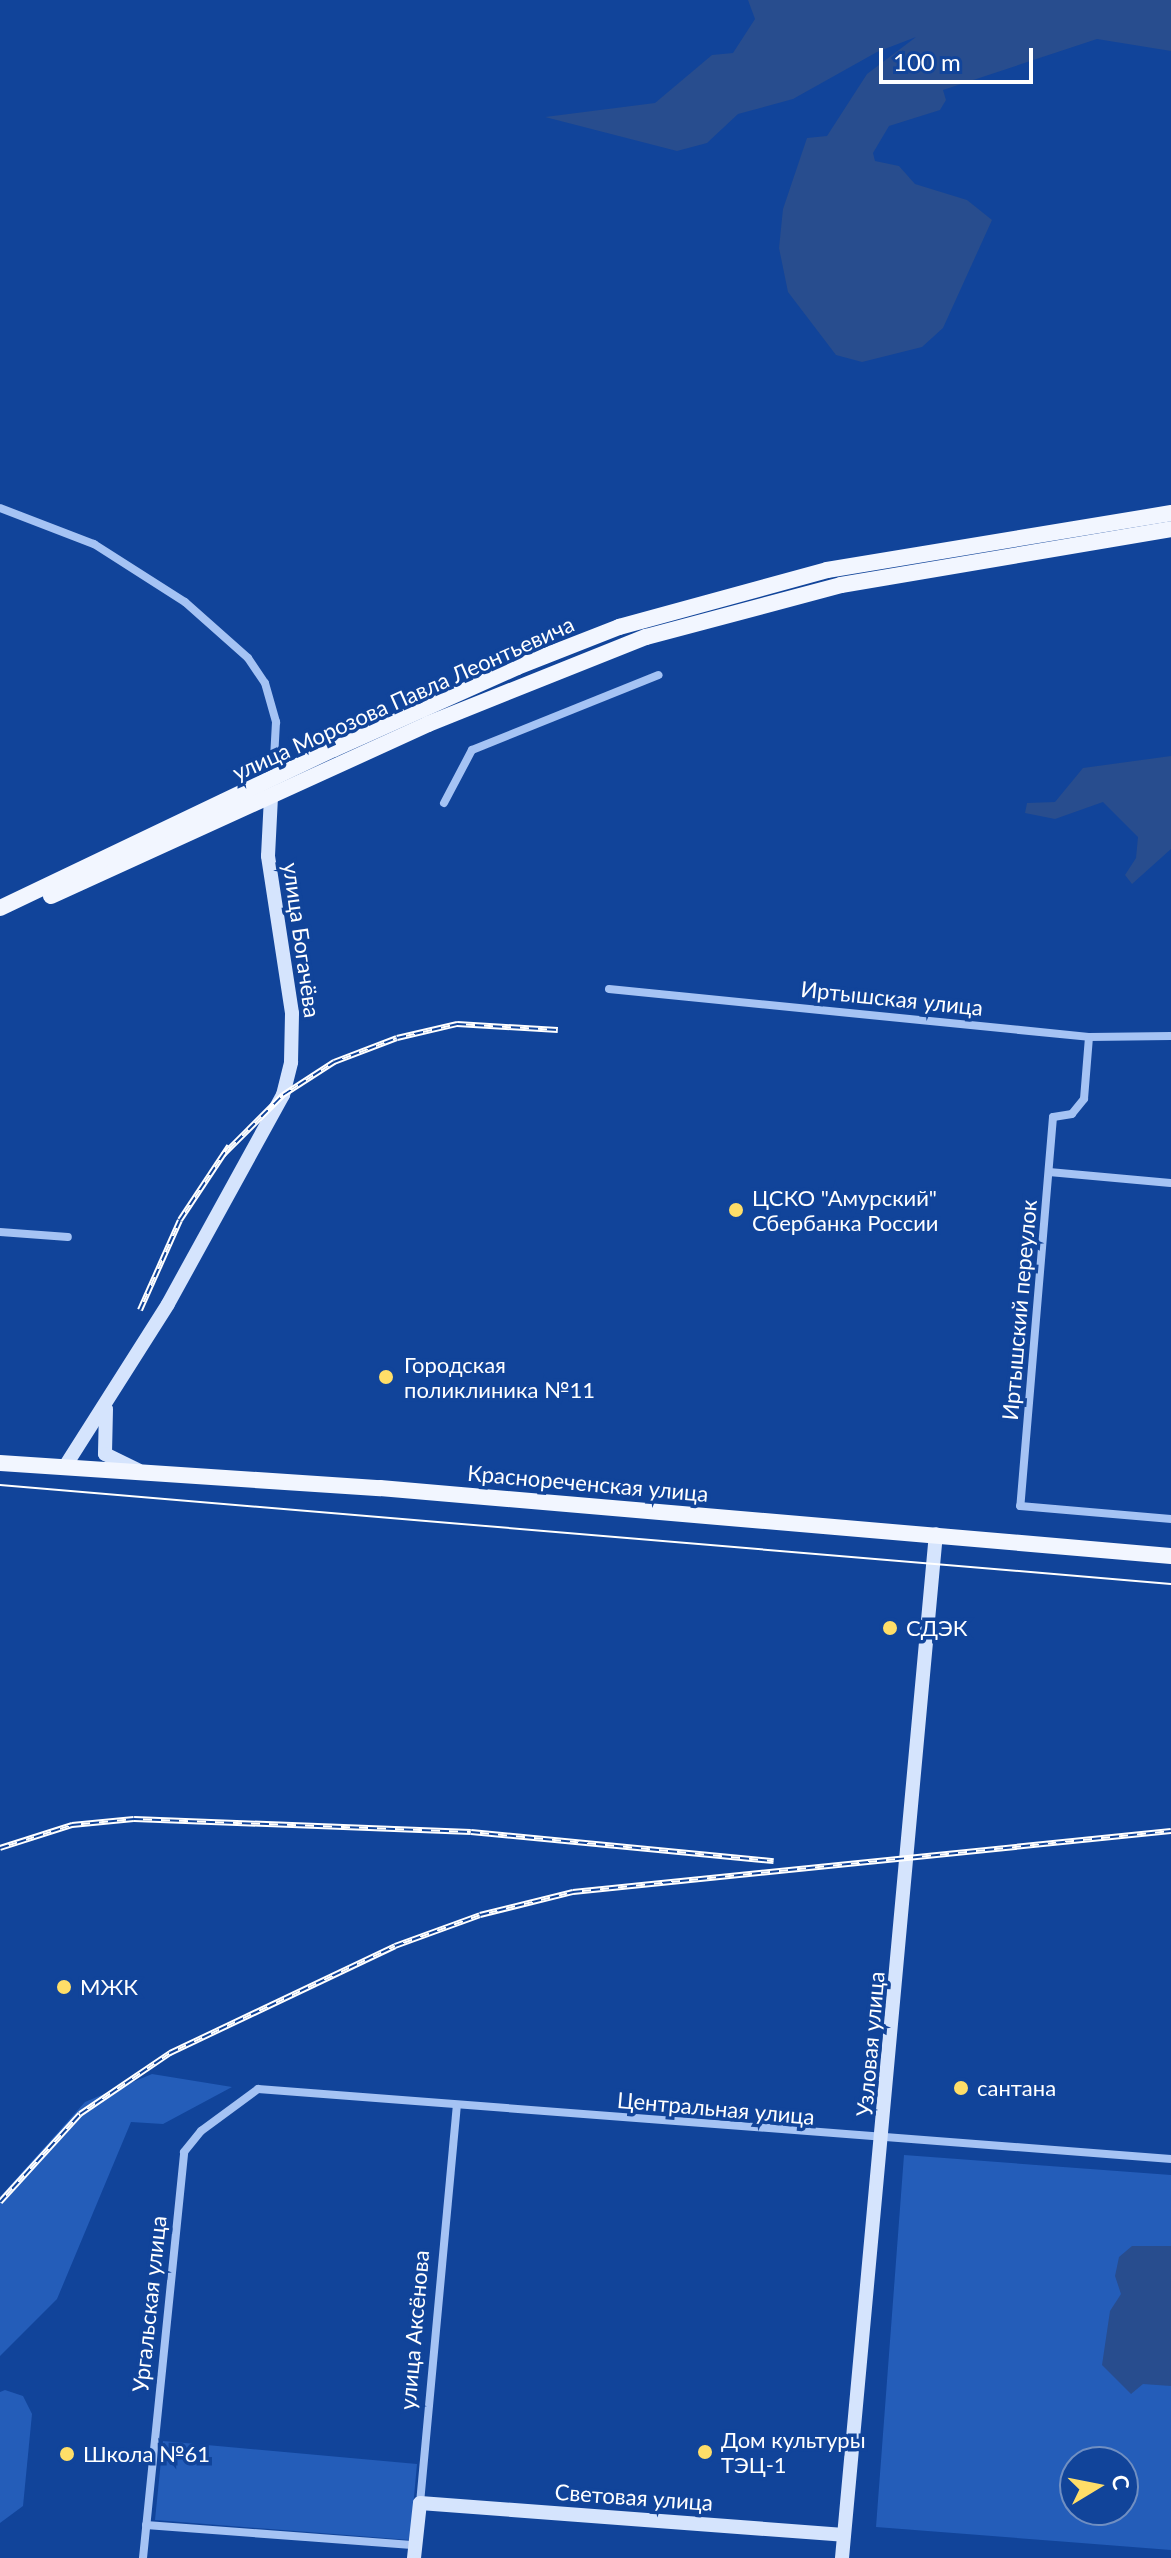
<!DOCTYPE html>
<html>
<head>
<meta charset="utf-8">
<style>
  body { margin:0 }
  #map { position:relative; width:1171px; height:2558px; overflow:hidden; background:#11449a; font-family:Lato,sans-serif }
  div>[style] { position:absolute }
  .green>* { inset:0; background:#245db9 }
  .water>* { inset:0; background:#284d8e }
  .street>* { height:8px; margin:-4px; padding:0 4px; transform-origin:4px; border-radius:4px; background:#a5c3f4 }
  .secondary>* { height:14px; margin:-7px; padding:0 7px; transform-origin:7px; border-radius:7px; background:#d5e4fd }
  .primary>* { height:16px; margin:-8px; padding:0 8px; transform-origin:8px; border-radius:8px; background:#f2f6ff }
  .tram>* { height:2px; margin:-1px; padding:0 1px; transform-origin:1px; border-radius:1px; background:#fff }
  .rail>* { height:6px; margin-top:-3px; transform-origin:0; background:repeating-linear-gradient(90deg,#11449a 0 9px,#fff 0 18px); box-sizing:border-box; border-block:2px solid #fff }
  .dots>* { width:22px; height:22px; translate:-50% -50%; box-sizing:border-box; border:4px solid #11449a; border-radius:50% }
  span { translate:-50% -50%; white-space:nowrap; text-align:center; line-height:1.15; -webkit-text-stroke:7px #11449a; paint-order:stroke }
  .street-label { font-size:22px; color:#fff }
  .poi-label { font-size:22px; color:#fff }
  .left { translate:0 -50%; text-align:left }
  .north { position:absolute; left:1059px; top:2446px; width:80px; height:80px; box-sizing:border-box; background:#11449a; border:2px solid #708fc2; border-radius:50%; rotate:80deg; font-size:22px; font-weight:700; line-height:32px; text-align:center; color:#fff }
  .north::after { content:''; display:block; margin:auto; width:28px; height:36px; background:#ffde68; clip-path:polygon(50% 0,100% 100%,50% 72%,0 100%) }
  .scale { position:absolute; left:879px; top:48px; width:154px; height:36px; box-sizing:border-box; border:4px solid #fff; border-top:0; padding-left:10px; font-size:24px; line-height:28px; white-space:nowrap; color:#fff; -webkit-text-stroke:6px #11449a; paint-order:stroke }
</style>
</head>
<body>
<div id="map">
  <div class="green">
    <div style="clip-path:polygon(152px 2074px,232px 2087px,163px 2124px,131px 2122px,57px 2299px,0 2356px,0 2197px,85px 2102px)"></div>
    <div style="clip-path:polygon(evenodd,904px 2155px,1171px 2175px,1171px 2550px,876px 2527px,904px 2155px,1075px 2462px,1123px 2462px,1123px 2510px,1075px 2510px,1075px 2462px)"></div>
    <div style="clip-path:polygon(5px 2390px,23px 2396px,32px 2414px,23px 2506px,0 2523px,0 2392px)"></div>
    <div style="clip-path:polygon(163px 2441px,417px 2464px,410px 2540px,155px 2520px)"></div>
  </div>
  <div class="water">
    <div style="clip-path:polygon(748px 0,1171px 0,1171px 51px,1097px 39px,943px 90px,946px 100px,940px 110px,889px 126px,873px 153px,875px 161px,899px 166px,915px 184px,967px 200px,992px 220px,943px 328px,922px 347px,862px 362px,836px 355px,788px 292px,779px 248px,783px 209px,807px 138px,827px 136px,867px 74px,916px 37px,877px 52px,793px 99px,738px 114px,707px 143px,677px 151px,545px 117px,655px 103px,712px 55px,733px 53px,755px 19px)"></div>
    <div style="clip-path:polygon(1171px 756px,1171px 849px,1132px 884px,1125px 875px,1136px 858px,1138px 837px,1103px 802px,1055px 819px,1025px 813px,1027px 803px,1055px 802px,1083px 768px)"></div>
    <div style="clip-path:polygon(1132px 2246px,1171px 2246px,1171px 2386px,1143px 2384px,1131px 2394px,1102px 2365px,1110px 2311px,1121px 2294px,1115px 2276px,1119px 2257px)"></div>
  </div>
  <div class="street">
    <div style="left:0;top:508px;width:101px;rotate:21deg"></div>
    <div style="left:94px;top:544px;width:108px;rotate:32.5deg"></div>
    <div style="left:185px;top:602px;width:84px;rotate:41.6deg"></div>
    <div style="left:248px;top:658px;width:30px;rotate:56deg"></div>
    <div style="left:265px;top:683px;width:41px;rotate:74.2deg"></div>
    <div style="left:276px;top:722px;width:55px;rotate:93.1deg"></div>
    <div style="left:444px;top:803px;width:60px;rotate:-62.2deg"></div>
    <div style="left:472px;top:750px;width:201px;rotate:-21.9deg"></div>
    <div style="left:609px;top:989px;width:482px;rotate:5.7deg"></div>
    <div style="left:1089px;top:1037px;width:82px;rotate:-0.7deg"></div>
    <div style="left:1089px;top:1037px;width:62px;rotate:94.6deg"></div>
    <div style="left:1084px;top:1099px;width:19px;rotate:129deg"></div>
    <div style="left:1072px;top:1114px;width:19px;rotate:171deg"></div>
    <div style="left:1053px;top:1117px;width:390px;rotate:94.8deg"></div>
    <div style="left:1020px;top:1506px;width:152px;rotate:4.9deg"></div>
    <div style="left:1049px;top:1172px;width:122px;rotate:5.2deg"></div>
    <div style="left:0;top:1232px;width:68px;rotate:4.2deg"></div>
    <div style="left:420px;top:2503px;width:399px;rotate:-84.7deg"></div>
    <div style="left:146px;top:2525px;width:270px;rotate:4.3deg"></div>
    <div style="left:143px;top:2558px;width:408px;rotate:-84.2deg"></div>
    <div style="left:184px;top:2152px;width:27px;rotate:-51deg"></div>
    <div style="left:201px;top:2131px;width:71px;rotate:-36.4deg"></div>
    <div style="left:258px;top:2089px;width:916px;rotate:4.38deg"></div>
  </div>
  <div class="secondary">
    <div style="left:106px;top:1409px;width:45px;rotate:91.3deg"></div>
    <div style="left:105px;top:1454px;width:37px;rotate:26deg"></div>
    <div style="left:64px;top:1468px;width:194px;rotate:-57.6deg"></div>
    <div style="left:168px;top:1304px;width:239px;rotate:-61.2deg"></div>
    <div style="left:283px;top:1095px;width:34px;rotate:-76deg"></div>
    <div style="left:291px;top:1062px;width:49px;rotate:-88.8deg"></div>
    <div style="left:292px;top:1013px;width:159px;rotate:-98.7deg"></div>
    <div style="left:268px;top:856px;width:60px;rotate:-87.1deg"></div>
    <div style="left:414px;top:2558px;width:55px;rotate:-83.8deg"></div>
    <div style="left:420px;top:2503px;width:425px;rotate:4.3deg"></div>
    <div style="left:842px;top:2558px;width:1028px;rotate:-84.76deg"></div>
  </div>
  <div class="primary">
    <div style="left:51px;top:896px;width:414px;rotate:-24.5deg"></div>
    <div style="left:428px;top:724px;width:235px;rotate:-21.8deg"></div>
    <div style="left:646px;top:637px;width:202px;rotate:-14.9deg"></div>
    <div style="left:841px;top:585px;width:335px;rotate:-9.6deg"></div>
    <div style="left:0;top:908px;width:370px;rotate:-25.5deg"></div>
    <div style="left:334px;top:749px;width:201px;rotate:-24.1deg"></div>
    <div style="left:517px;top:667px;width:110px;rotate:-21.4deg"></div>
    <div style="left:619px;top:627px;width:216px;rotate:-15.3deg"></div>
    <div style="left:827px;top:570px;width:349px;rotate:-9.4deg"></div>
    <div style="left:0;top:1463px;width:381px;rotate:3.8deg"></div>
    <div style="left:380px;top:1488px;width:794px;rotate:4.91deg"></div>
  </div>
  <div class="tram">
    <div style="left:0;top:1485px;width:1175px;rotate:4.83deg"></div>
  </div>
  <div class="rail">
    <div style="left:223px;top:1155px;width:85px;rotate:-45deg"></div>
    <div style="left:283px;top:1095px;width:61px;rotate:-32.9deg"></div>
    <div style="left:334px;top:1062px;width:67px;rotate:-20.9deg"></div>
    <div style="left:397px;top:1038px;width:62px;rotate:-13.1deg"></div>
    <div style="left:457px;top:1024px;width:101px;rotate:3.4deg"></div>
    <div style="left:140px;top:1310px;width:98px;rotate:-66deg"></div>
    <div style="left:180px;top:1220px;width:89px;rotate:-56.5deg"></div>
    <div style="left:0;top:1848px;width:76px;rotate:-17.7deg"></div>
    <div style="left:72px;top:1825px;width:62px;rotate:-5.5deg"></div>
    <div style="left:134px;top:1819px;width:337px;rotate:2.2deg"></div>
    <div style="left:471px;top:1832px;width:304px;rotate:5.5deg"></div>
    <div style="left:0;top:2202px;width:119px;rotate:-47.7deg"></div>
    <div style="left:80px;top:2114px;width:109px;rotate:-34.1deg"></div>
    <div style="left:170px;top:2053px;width:249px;rotate:-25.4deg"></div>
    <div style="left:395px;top:1946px;width:90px;rotate:-20deg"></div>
    <div style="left:480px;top:1915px;width:96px;rotate:-13.9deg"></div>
    <div style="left:573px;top:1892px;width:601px;rotate:-5.82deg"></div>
  </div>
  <div class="dots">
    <div style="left:736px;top:1210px;background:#ffde68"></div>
    <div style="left:386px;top:1377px;background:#ffde68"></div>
    <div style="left:890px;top:1628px;background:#ffde68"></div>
    <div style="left:64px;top:1987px;background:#ffde68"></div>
    <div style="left:961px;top:2088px;background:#ffde68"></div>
    <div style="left:705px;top:2452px;background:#ffde68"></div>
    <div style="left:67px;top:2454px;background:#ffde68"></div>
  </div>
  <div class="street-label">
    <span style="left:403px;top:698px;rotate:-24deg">улица Морозова Павла Леонтьевича</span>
    <span style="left:302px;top:940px;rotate:82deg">улица Богачёва</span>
    <span style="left:892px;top:998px;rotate:6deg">Иртышская улица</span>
    <span style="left:1019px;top:1310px;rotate:-85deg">Иртышский переулок</span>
    <span style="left:588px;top:1483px;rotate:5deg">Краснореченская улица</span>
    <span style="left:870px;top:2044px;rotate:-85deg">Узловая улица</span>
    <span style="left:716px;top:2108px;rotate:5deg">Центральная улица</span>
    <span style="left:149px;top:2304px;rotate:-84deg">Ургальская улица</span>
    <span style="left:414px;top:2330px;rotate:-85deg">улица Аксёнова</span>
    <span style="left:634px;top:2497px;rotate:4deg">Световая улица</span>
  </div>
  <div class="poi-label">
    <span class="left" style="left:752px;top:1210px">ЦСКО "Амурский"<br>Сбербанка России</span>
    <span class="left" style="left:404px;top:1377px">Городская<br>поликлиника №11</span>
    <span class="left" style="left:906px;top:1628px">СДЭК</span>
    <span class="left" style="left:80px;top:1987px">МЖК</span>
    <span class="left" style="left:977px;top:2088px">сантана</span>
    <span class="left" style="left:721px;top:2452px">Дом культуры<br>ТЭЦ-1</span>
    <span class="left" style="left:83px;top:2454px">Школа №61</span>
  </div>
  <div class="north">С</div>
  <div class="scale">100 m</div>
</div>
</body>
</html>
